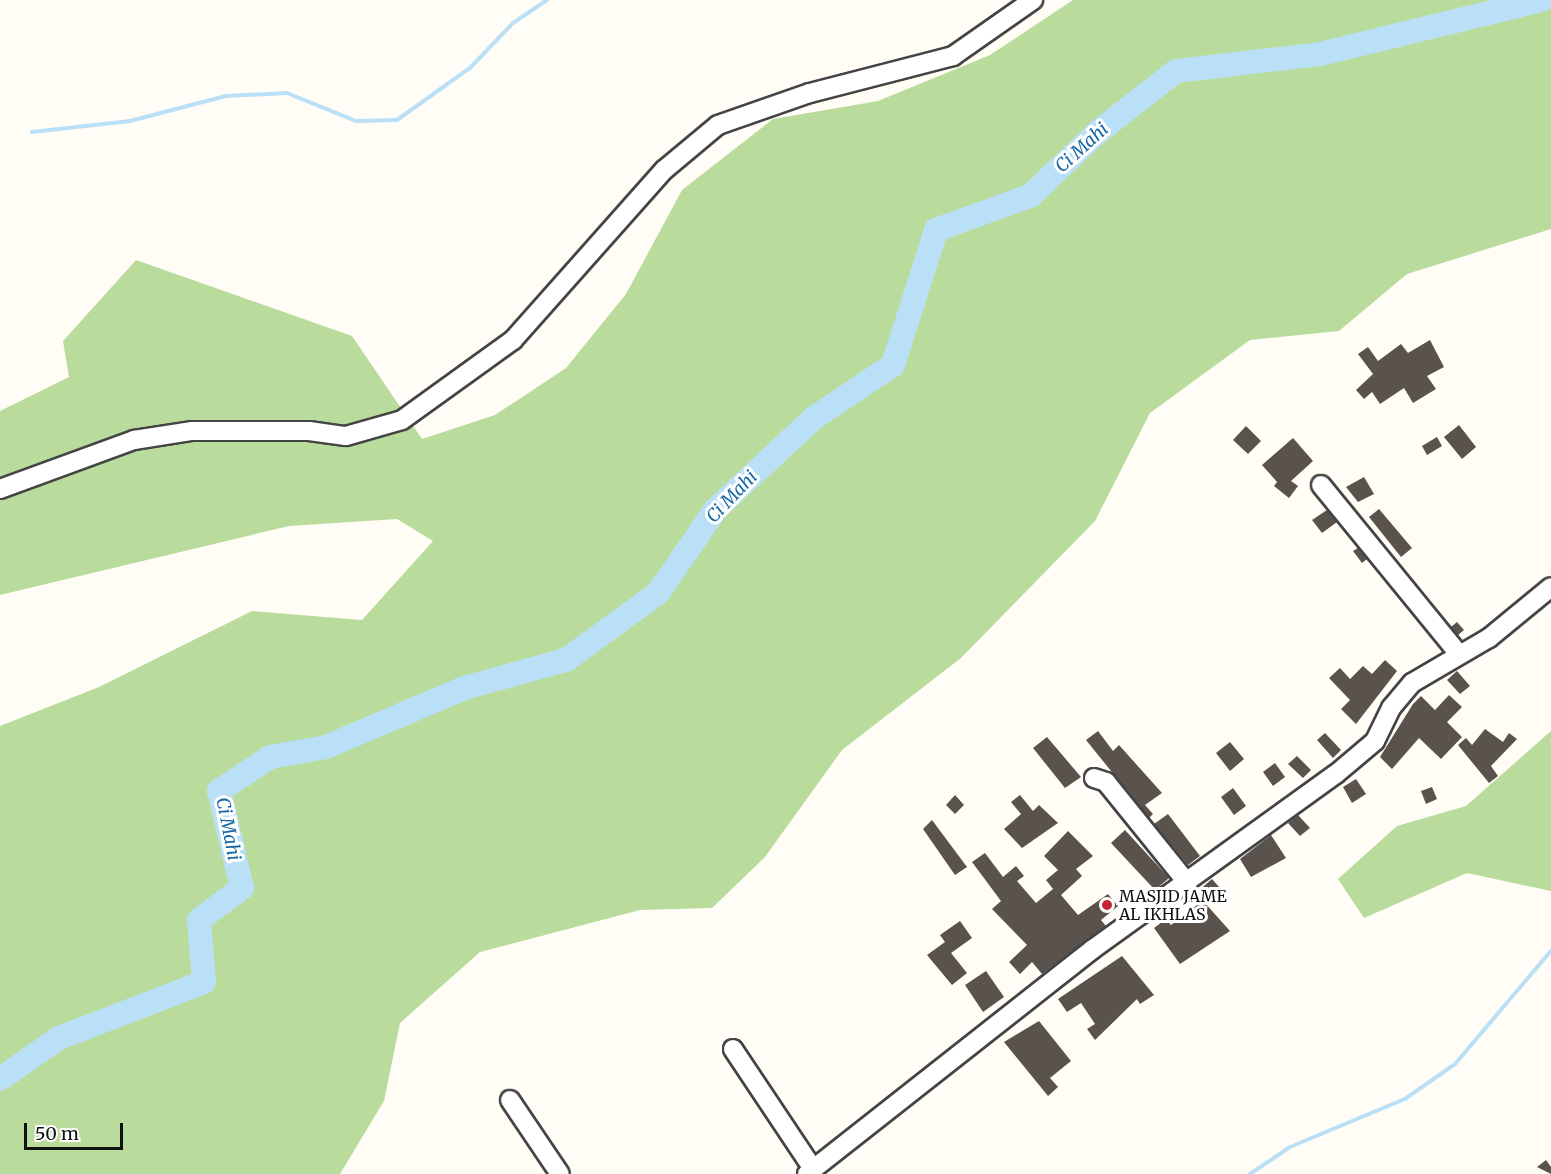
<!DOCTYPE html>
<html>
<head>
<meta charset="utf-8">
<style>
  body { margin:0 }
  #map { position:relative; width:1551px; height:1174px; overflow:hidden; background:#fffdf5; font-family:Merriweather,serif }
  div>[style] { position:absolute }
  .forest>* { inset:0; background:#b9dc9c }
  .stream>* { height:4px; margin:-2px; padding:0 2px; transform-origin:2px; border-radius:2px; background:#b9e0f7 }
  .river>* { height:24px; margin:-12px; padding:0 12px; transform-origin:12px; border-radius:12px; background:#b9e0f7 }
  .building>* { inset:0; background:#5a524d }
  .roads { filter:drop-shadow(2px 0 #444) drop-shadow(-2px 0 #444) drop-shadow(0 2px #444) drop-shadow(0 -2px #444) }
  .minor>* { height:18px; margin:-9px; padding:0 9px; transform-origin:9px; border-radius:9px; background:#fff }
  .dots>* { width:16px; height:16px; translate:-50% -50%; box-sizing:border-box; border:3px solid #fff; border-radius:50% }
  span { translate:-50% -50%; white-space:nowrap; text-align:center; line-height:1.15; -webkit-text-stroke:6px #fff; paint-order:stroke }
  .poi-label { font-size:16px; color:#111 }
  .left { translate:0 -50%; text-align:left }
  .water-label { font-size:18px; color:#1768a6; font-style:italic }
  .scale { position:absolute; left:24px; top:1123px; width:99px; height:27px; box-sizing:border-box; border:3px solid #111; border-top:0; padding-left:8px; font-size:18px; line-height:21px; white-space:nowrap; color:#111; -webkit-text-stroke:4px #fff; paint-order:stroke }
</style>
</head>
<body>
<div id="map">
  <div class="forest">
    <div style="clip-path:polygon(1073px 0,1551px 0,1551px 229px,1407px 274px,1339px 331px,1250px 340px,1150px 413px,1095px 521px,961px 658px,842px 750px,765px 857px,712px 908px,640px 910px,480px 952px,400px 1023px,384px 1101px,340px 1174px,0 1174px,0 726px,99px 687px,252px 611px,362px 620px,433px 541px,397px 519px,289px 526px,0 595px,0 411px,69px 377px,63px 341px,136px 260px,352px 336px,422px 439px,495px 415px,566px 368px,626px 294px,682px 190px,773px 119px,878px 101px,990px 55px)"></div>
    <div style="clip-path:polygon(1551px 731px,1551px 891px,1467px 873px,1364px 918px,1338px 879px,1397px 826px,1466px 806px)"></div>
  </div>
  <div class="stream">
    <div style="left:32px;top:132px;width:99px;rotate:-6.4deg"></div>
    <div style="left:130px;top:121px;width:99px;rotate:-14.6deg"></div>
    <div style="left:226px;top:96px;width:61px;rotate:-2.8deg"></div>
    <div style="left:287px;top:93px;width:74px;rotate:22.1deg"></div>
    <div style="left:356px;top:121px;width:41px;rotate:-1.4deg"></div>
    <div style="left:397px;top:120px;width:90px;rotate:-35.5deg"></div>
    <div style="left:470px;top:68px;width:62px;rotate:-46.3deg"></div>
    <div style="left:513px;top:23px;width:41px;rotate:-34.1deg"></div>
    <div style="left:1250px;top:1174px;width:48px;rotate:-34deg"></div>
    <div style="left:1290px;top:1147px;width:125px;rotate:-22.7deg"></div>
    <div style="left:1405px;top:1099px;width:61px;rotate:-35deg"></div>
    <div style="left:1455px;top:1064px;width:148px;rotate:-49.7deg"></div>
  </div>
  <div class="river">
    <div style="left:0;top:1079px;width:72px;rotate:-34.8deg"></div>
    <div style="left:59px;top:1038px;width:155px;rotate:-21.1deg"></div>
    <div style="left:204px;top:982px;width:62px;rotate:-94.6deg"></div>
    <div style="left:199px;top:920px;width:54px;rotate:-36.7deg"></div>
    <div style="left:242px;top:888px;width:100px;rotate:-103.3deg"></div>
    <div style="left:219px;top:791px;width:61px;rotate:-33.7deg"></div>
    <div style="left:270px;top:757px;width:57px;rotate:-10.1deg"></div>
    <div style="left:326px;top:747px;width:150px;rotate:-23.1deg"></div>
    <div style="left:464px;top:688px;width:106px;rotate:-15.4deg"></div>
    <div style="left:566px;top:660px;width:114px;rotate:-36.1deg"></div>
    <div style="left:658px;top:593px;width:102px;rotate:-55.4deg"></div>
    <div style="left:716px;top:509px;width:134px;rotate:-42.9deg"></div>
    <div style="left:814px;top:418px;width:95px;rotate:-33.9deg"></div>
    <div style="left:893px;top:365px;width:142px;rotate:-72.3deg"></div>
    <div style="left:936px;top:230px;width:100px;rotate:-19.9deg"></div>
    <div style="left:1030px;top:196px;width:93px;rotate:-43.3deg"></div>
    <div style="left:1098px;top:132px;width:99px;rotate:-38deg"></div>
    <div style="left:1176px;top:71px;width:145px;rotate:-6.7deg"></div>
    <div style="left:1320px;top:54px;width:228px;rotate:-13.7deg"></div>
  </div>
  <div class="building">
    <div style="clip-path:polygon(1430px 340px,1444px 367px,1427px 376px,1436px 389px,1413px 403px,1404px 388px,1380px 404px,1372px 392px,1364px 399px,1356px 390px,1373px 374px,1358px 354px,1368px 347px,1378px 361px,1401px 344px,1408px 353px)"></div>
    <div style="clip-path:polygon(1459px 425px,1476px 447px,1462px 459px,1444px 437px)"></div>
    <div style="clip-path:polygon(1246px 426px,1261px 441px,1248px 454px,1233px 440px)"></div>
    <div style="clip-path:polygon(1437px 437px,1442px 446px,1427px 455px,1422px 446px)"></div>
    <div style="clip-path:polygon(1293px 438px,1313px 461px,1291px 481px,1298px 486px,1289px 498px,1274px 486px,1277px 482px,1262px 465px)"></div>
    <div style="clip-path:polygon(1364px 477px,1374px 494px,1358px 502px,1346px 487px)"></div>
    <div style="clip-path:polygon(1379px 509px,1412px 548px,1401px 557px,1369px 517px)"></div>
    <div style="clip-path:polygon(1327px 510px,1337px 522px,1322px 533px,1312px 520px)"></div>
    <div style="clip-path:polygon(1358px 548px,1367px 559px,1362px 563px,1353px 551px)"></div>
    <div style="clip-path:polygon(1457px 622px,1464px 630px,1458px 635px,1451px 627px)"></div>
    <div style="clip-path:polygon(1385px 660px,1397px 671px,1356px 724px,1341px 709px,1350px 700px,1329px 678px,1340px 668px,1350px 679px,1363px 666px,1372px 674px)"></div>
    <div style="clip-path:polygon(1457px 671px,1470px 686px,1460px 694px,1447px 680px)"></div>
    <div style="clip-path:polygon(1449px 695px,1462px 707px,1447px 722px,1462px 737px,1441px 759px,1419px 738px,1392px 769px,1380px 757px,1413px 704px,1421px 696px,1435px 710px)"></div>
    <div style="clip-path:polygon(1485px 729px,1503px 742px,1509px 733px,1517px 739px,1491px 766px,1498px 776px,1489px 783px,1458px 745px,1466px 738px,1472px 745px)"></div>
    <div style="clip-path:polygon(1098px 731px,1113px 751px,1119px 745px,1162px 793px,1145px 805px,1153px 814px,1149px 818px,1086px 740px)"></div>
    <div style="clip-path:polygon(1325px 733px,1341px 750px,1333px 758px,1317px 740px)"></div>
    <div style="clip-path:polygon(1047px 737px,1081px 777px,1065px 788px,1033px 748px)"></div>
    <div style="clip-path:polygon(1230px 742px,1244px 759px,1230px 771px,1216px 753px)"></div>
    <div style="clip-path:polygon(1297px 756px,1311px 770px,1303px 778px,1288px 764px)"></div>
    <div style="clip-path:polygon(1275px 763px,1285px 777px,1273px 786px,1263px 772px)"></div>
    <div style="clip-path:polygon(1356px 779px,1366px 794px,1352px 803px,1343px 787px)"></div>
    <div style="clip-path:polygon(1432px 787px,1437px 799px,1426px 804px,1421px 791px)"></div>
    <div style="clip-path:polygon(1233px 788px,1246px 806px,1234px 815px,1221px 797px)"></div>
    <div style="clip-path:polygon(955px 795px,964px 805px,955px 814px,946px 805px)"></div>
    <div style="clip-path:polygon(1020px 795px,1033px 811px,1039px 805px,1058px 823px,1022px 848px,1004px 829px,1021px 814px,1011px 802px)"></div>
    <div style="clip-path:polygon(1168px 814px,1200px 856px,1188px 865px,1154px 824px)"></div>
    <div style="clip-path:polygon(1298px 815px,1310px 828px,1300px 836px,1288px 823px)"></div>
    <div style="clip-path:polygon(932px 820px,967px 867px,955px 875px,923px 829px)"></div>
    <div style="clip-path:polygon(1125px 830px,1169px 878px,1155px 890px,1111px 843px)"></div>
    <div style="clip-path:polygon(1068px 831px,1093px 856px,1076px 869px,1082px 876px,1061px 895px,1078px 915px,1108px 894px,1118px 906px,1101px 920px,1106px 926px,1042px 974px,1032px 962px,1020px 974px,1009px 962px,1027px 945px,992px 909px,1001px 901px,972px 862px,985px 853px,1003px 877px,1016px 866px,1024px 876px,1017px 881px,1036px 903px,1053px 889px,1046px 880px,1058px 870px,1044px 856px)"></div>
    <div style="clip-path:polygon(1271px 835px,1286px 858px,1251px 877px,1240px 859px)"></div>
    <div style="clip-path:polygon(1212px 879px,1220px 888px,1204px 902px,1230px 931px,1180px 964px,1154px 928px,1166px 919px,1171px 925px,1197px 905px,1191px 897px)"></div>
    <div style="clip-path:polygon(960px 921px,972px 938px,951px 953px,967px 973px,952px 985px,927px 955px,945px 942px,940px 935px)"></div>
    <div style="clip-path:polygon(1122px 956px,1154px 995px,1140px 1004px,1137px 999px,1095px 1040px,1087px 1029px,1095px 1024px,1081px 1003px,1067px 1012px,1058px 999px)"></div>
    <div style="clip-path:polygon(986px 971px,1004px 997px,983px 1012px,965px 985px)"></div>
    <div style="clip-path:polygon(1039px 1021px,1071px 1061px,1050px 1078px,1058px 1087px,1048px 1096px,1004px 1042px)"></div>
    <div style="clip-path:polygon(1546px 1160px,1551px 1167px,1551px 1174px,1537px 1167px)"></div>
  </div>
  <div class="roads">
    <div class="minor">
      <div style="left:1321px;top:485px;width:217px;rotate:50.8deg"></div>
      <div style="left:0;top:489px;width:143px;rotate:-20.1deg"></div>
      <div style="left:134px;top:440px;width:59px;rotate:-8.8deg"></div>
      <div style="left:192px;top:431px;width:117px"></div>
      <div style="left:309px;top:431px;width:37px;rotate:8deg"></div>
      <div style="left:346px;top:436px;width:58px;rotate:-15.9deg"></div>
      <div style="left:402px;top:420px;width:137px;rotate:-35.8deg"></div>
      <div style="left:513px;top:340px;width:227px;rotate:-48.4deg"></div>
      <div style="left:664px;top:170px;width:70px;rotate:-39.8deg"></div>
      <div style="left:718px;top:125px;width:97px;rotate:-19.2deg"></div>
      <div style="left:810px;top:93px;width:148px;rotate:-14.5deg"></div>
      <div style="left:953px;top:56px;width:98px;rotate:-35deg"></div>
      <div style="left:1094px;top:778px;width:13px;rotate:18deg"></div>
      <div style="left:1106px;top:782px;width:127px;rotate:51.1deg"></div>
      <div style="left:733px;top:1049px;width:144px;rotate:56.3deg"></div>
      <div style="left:510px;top:1100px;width:89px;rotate:56deg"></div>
      <div style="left:807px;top:1174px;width:364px;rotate:-38.2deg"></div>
      <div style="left:1093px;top:949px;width:299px;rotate:-35.8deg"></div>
      <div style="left:1336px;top:774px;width:51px;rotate:-40.2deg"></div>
      <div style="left:1375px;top:741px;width:37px;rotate:-64deg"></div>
      <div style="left:1391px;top:708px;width:33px;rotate:-50deg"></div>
      <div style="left:1412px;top:683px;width:89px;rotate:-30.3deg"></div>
      <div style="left:1489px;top:638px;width:80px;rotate:-39.4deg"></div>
    </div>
  </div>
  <div class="dots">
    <div style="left:1107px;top:905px;background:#c4262e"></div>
  </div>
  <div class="poi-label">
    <span class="left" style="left:1119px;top:905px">MASJID JAME<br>AL IKHLAS</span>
  </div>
  <div class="water-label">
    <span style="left:1082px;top:148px;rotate:-42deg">Ci Mahi</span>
    <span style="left:732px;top:497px;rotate:-46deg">Ci Mahi</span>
    <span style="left:228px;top:829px;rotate:79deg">Ci Mahi</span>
  </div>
  <div class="scale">50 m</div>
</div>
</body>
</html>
